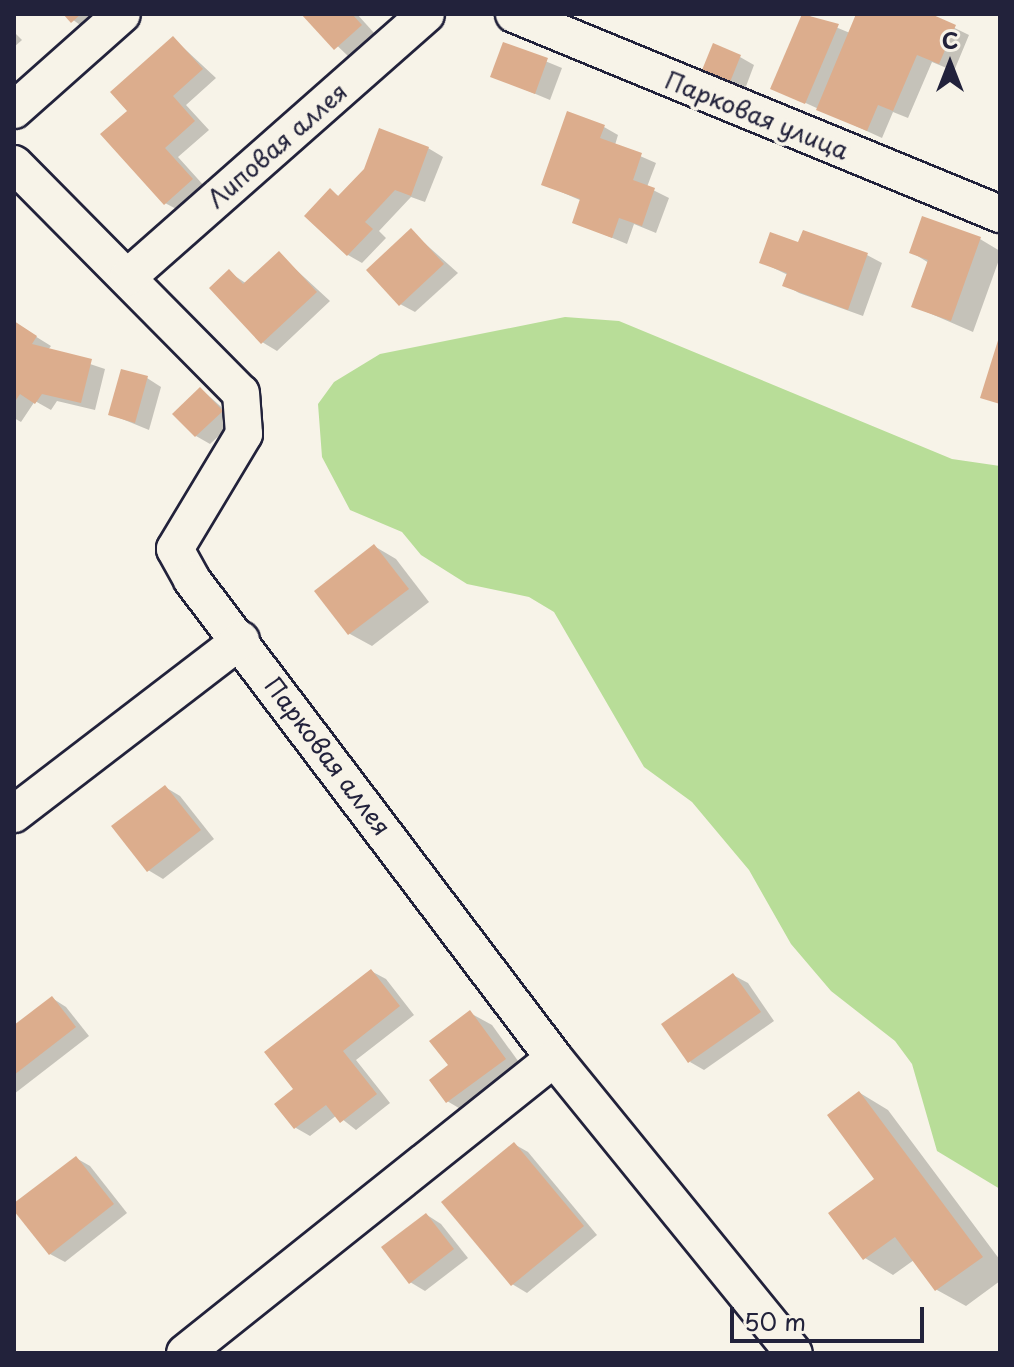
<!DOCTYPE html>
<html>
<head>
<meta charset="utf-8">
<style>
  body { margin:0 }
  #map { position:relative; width:1014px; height:1367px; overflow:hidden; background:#f7f3e8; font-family:"Playpen Sans",sans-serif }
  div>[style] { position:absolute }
  .green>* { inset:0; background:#b8dd98 }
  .shadow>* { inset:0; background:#0003 }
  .building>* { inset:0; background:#dcad8d }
  .roads { filter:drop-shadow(2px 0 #22223b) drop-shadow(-2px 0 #22223b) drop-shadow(0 2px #22223b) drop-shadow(0 -2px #22223b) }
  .minor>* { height:36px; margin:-18px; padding:0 18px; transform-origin:18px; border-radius:18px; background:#f7f3e8 }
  span { translate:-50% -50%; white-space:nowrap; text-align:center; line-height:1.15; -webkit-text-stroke:8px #f7f3e8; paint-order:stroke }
  .street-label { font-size:24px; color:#22223b }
  .frame { position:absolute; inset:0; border:16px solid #22223b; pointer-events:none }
  .north { position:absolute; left:910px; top:24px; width:80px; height:80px; -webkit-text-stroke:6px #f7f3e8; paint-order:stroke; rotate:0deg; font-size:22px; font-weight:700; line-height:32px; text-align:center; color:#22223b }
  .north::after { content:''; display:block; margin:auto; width:28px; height:36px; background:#22223b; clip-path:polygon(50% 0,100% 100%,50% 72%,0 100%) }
  .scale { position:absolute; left:730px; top:1307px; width:194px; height:36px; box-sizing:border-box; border:4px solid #22223b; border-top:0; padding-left:10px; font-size:24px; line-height:28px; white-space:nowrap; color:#22223b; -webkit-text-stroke:6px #f7f3e8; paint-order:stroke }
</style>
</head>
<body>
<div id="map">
  <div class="green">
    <div style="clip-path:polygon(565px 317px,619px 321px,952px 459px,1000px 466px,1000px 1189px,937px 1151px,912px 1064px,895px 1041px,831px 991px,791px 944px,749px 870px,692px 802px,644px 767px,554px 612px,529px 597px,467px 584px,421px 555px,402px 532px,350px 510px,322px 457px,318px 404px,334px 382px,380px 354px)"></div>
  </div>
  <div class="shadow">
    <div style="clip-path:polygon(65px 14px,105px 14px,87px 30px)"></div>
    <div style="clip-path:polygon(304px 14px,357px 14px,375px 34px,349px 57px)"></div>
    <div style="clip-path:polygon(804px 14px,850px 33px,859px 14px,926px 14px,969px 35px,954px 71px,932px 62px,908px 118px,893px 112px,882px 138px,773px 88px)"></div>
    <div style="clip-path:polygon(14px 32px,22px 40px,14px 47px)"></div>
    <div style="clip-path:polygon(173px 38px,216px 78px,186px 105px,209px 130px,178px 157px,206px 188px,180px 211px,165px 203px,130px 111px)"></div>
    <div style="clip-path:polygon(504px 44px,562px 68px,550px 100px,492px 76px)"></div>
    <div style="clip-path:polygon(740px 57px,754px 65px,745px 89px,704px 69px)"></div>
    <div style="clip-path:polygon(604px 127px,618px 135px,615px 145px,656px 163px,647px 187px,669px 198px,656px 233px,634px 224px,627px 244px,574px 222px,582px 201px,543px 184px)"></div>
    <div style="clip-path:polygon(428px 148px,443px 157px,425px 202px,411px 197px,379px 231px,386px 238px,362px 263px,348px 255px,330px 191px,340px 197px)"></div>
    <div style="clip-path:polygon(411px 231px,458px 273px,415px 312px,400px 304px)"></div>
    <div style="clip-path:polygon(980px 239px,1000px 251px,1000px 257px,973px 332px,913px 306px,929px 263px,911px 252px)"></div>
    <div style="clip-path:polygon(799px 245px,867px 255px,882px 263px,863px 316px,799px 293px,785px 285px,788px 275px,761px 262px)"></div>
    <div style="clip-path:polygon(279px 254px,330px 301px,277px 351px,262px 342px,229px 272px,247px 284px)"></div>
    <div style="clip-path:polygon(14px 323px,51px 346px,48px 350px,105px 369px,95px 410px,57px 401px,51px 410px,35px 401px,21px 422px,14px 418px)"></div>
    <div style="clip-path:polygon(147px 378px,161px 387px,149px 430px,110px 414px)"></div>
    <div style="clip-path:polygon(201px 389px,236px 420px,210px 444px,196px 436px)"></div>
    <div style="clip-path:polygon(374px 546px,396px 559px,429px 602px,372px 646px,350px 634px,316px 591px)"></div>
    <div style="clip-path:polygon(165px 787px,180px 796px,214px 839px,163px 879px,148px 870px)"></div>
    <div style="clip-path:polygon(371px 971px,386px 979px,414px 1015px,356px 1060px,390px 1103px,356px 1130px,337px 1115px,310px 1136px,296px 1128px,296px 1089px)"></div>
    <div style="clip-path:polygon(733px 975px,748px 983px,774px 1021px,704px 1070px,690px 1062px)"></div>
    <div style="clip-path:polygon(52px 998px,66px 1007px,89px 1036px,14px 1094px,14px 1026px)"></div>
    <div style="clip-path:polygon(470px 1013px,492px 1025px,526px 1072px,469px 1114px,447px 1101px,451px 1066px)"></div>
    <div style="clip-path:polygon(860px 1093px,888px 1110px,1000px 1260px,1000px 1281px,966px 1306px,937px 1290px,914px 1260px,893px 1275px,865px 1258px,877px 1180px)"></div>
    <div style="clip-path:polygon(514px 1144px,528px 1152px,597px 1235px,527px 1293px,512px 1284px)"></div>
    <div style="clip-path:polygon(76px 1158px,90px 1166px,127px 1213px,65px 1262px,50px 1254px,14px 1206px)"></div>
    <div style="clip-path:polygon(427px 1215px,441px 1224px,468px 1258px,425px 1291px,410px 1282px)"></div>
  </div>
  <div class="building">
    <div style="clip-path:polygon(63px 14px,81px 14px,71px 23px)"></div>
    <div style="clip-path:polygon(301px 14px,352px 14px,362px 25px,334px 50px)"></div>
    <div style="clip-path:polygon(802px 14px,839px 24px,805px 104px,770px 89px)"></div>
    <div style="clip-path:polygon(856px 14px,931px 14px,956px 25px,939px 64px,917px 55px,893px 111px,878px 105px,867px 131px,816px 110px)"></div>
    <div style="clip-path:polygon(173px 36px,203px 69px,173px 96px,195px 121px,165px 148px,193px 179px,164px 205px,100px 134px,127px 111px,110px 92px)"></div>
    <div style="clip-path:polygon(503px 42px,548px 58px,535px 94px,490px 77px)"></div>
    <div style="clip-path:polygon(713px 43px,741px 55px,730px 82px,702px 70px)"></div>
    <div style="clip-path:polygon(567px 111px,605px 125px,600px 138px,642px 153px,633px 180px,655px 188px,642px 226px,619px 218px,612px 238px,572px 223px,580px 199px,541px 185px)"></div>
    <div style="clip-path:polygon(379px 128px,429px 147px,411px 196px,395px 190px,365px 222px,373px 229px,347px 256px,304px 216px,330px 188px,338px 196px,364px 169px)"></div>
    <div style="clip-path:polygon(922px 216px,981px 237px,951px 321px,911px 307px,928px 260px,909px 253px)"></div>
    <div style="clip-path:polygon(411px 228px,444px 264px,399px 306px,366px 270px)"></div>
    <div style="clip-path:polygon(803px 230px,868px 253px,848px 310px,782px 286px,787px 273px,759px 263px,770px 232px,798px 242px)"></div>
    <div style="clip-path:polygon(279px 251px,317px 292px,261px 344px,209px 288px,229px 269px,243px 284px)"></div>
    <div style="clip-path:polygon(14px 321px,37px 336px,32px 344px,92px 359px,81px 403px,42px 394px,35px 404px,20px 394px,14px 403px)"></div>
    <div style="clip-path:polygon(1000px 334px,1000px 404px,980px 398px)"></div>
    <div style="clip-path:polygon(121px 369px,148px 376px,135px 423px,108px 415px)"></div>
    <div style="clip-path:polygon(200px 387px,223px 411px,195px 437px,172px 414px)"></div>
    <div style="clip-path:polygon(374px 544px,409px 589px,348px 635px,314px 591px)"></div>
    <div style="clip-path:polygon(165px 785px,201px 830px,147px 872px,111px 826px)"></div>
    <div style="clip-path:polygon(371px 969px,400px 1006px,343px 1051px,377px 1094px,340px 1123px,326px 1105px,294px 1129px,274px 1104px,293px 1089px,264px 1052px)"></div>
    <div style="clip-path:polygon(733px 973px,761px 1012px,688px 1063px,661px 1024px)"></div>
    <div style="clip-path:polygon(52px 996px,76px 1027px,14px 1075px,14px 1025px)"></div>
    <div style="clip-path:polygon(470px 1010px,506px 1059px,446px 1103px,429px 1080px,448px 1065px,429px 1041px)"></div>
    <div style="clip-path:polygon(859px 1091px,983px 1257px,935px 1291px,895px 1237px,863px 1260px,828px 1213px,874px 1179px,827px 1115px)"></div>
    <div style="clip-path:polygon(514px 1142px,584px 1226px,511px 1286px,441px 1202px)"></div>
    <div style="clip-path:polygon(76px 1156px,114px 1204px,49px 1255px,14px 1211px,14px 1203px)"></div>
    <div style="clip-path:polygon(426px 1213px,454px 1249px,409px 1284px,381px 1247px)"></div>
  </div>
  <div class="roads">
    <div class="minor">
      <div style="left:514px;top:14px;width:526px;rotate:22.37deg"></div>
      <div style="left:14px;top:110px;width:144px;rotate:-41.6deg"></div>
      <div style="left:14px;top:164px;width:322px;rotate:45.3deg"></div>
      <div style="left:241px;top:393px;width:41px;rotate:85.8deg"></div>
      <div style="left:244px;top:434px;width:134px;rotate:121deg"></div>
      <div style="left:175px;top:549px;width:35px;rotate:61deg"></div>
      <div style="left:192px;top:580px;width:600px;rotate:52.86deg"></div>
      <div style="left:554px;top:1058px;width:380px;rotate:50.9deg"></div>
      <div style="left:128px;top:277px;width:397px;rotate:-41.4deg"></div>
      <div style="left:14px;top:814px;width:286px;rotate:-37.5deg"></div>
      <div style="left:185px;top:1353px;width:472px;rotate:-38.6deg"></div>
    </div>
  </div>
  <div class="street-label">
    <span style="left:757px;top:115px;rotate:22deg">Парковая улица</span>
    <span style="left:277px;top:145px;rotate:-41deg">Липовая аллея</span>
    <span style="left:328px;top:756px;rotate:53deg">Парковая аллея</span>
  </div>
  <div class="frame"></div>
  <div class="north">С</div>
  <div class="scale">50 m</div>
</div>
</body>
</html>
